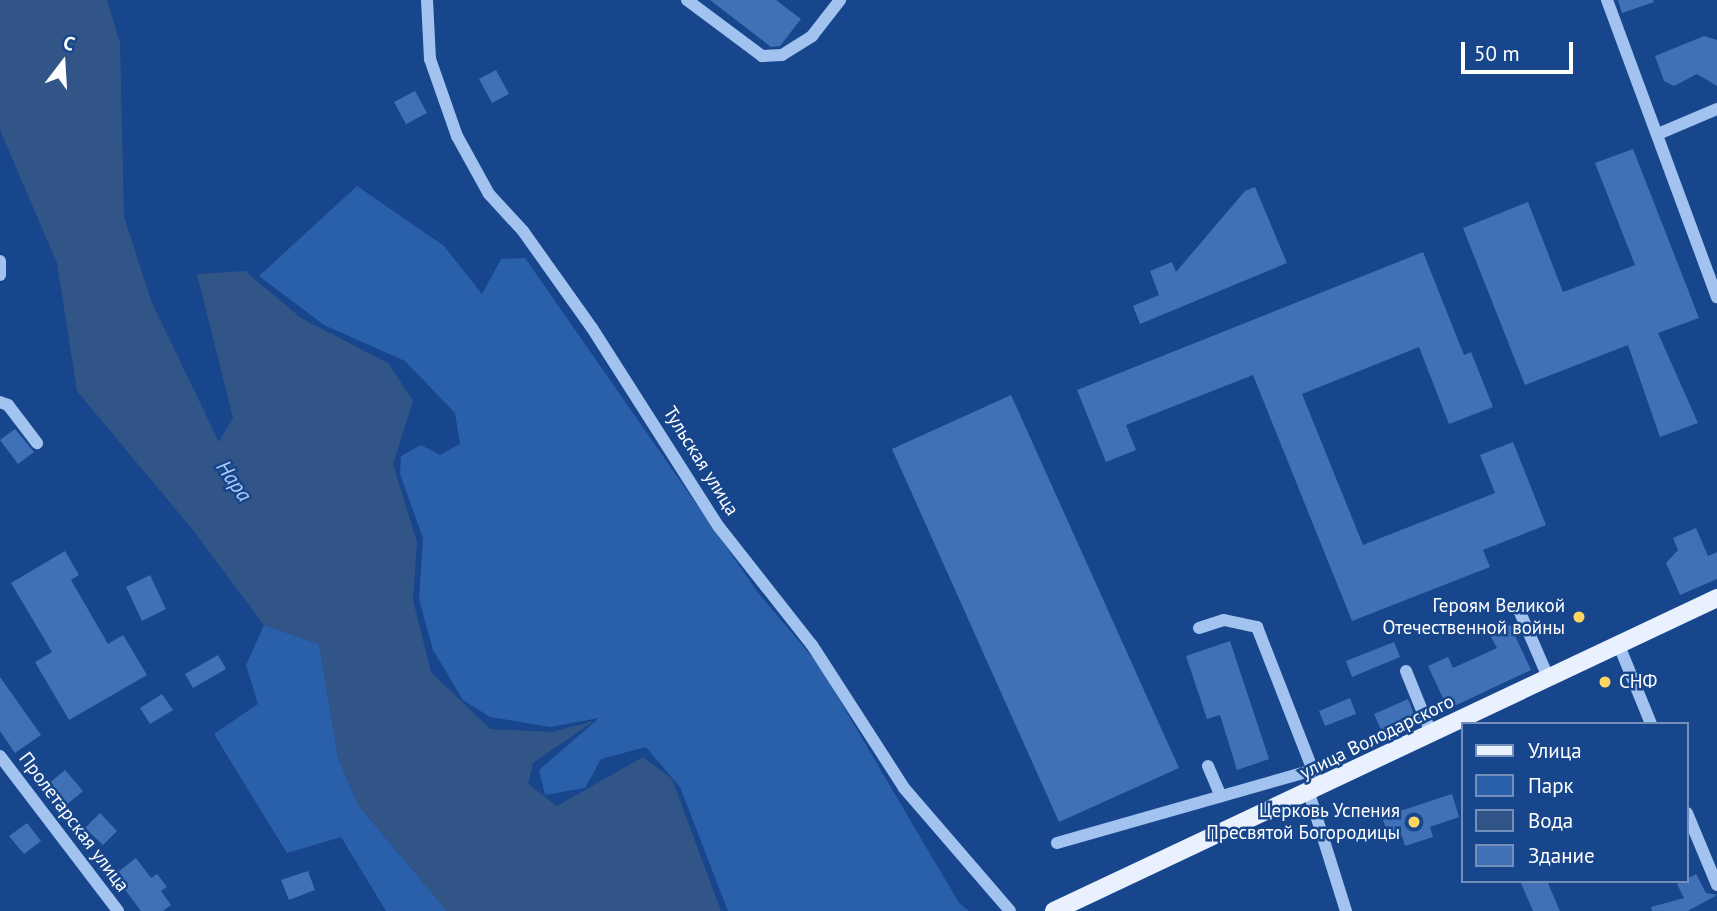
<!DOCTYPE html>
<html>
<head>
<meta charset="utf-8">
<style>
  body { margin:0 }
  #map { position:relative; width:1717px; height:911px; overflow:hidden; background:#17468c; font-family:"PT Sans",sans-serif }
  div>[style] { position:absolute }
  .green>* { inset:0; background:#2a5faa }
  .water>* { inset:0; background:#325588 }
  .building>* { inset:0; background:#4070b5 }
  .minor>* { height:12px; margin:-6px; padding:0 6px; transform-origin:6px; border-radius:6px; background:#a2c2ef }
  .major>* { height:18px; margin:-9px; padding:0 9px; transform-origin:9px; border-radius:9px; background:#e9f1ff }
  .dots>* { width:19px; height:19px; translate:-50% -50%; box-sizing:border-box; border:4px solid #17468c; border-radius:50% }
  span { translate:-50% -50%; white-space:nowrap; text-align:center; line-height:1.15; -webkit-text-stroke:5px #17468c; paint-order:stroke }
  .street-label { font-size:19px; color:#fff }
  .poi-label { font-size:19px; color:#fff }
  .right { translate:-100% -50%; text-align:right }
  .left { translate:0 -50%; text-align:left }
  .water-label { font-size:21px; color:#aeccf6; font-style:italic }
  .legend { position:absolute; left:1461px; top:722px; width:228px; height:161px; box-sizing:border-box; background:#17468c; border:2px solid #7490ba; margin:0; padding:9px 12px; list-style:none; font-size:21px; color:#fff }
  .legend li { display:flex; align-items:center; gap:14px; height:35px }
  .legend b { width:35px; border:2px solid #7490ba }
  .north { position:absolute; left:28px; top:28px; width:70px; height:70px; -webkit-text-stroke:5px #17468c; paint-order:stroke; rotate:17deg; font-size:19px; font-weight:700; line-height:28px; text-align:center; color:#fff }
  .north::after { content:''; display:block; margin:auto; width:24px; height:32px; background:#fff; clip-path:polygon(50% 0,100% 100%,50% 72%,0 100%) }
  .scale { position:absolute; left:1461px; top:42px; width:112px; height:32px; box-sizing:border-box; border:4px solid #fff; border-top:0; padding-left:9px; font-size:21px; line-height:24px; white-space:nowrap; color:#fff; -webkit-text-stroke:5px #17468c; paint-order:stroke }
</style>
</head>
<body>
<div id="map">
  <div class="green">
    <div style="clip-path:polygon(357px 186px,444px 246px,482px 294px,501px 259px,525px 258px,759px 594px,819px 665px,959px 903px,969px 911px,728px 911px,680px 787px,646px 747px,601px 759px,585px 788px,545px 795px,539px 770px,599px 718px,550px 727px,490px 717px,463px 700px,433px 650px,419px 599px,423px 538px,400px 474px,401px 456px,421px 445px,440px 455px,460px 444px,455px 413px,405px 361px,324px 325px,259px 276px)"></div>
    <div style="clip-path:polygon(264px 625px,319px 644px,338px 757px,358px 805px,447px 911px,386px 911px,341px 837px,287px 853px,214px 734px,258px 704px,246px 665px)"></div>
  </div>
  <div class="water">
    <div style="clip-path:polygon(0 0,107px 0,120px 43px,124px 217px,152px 303px,219px 442px,233px 418px,197px 274px,245px 271px,301px 318px,388px 363px,413px 401px,393px 464px,417px 542px,413px 600px,431px 672px,490px 729px,552px 732px,594px 721px,533px 763px,528px 784px,557px 806px,643px 757px,672px 779px,721px 911px,447px 911px,358px 805px,338px 757px,319px 644px,264px 625px,193px 530px,77px 391px,57px 263px,0 130px)"></div>
  </div>
  <div class="building">
    <div style="clip-path:polygon(710px 0,776px 0,801px 19px,780px 46px,771px 47px)"></div>
    <div style="clip-path:polygon(1618px 0,1653px 0,1654px 2px,1622px 13px)"></div>
    <div style="clip-path:polygon(1704px 36px,1717px 40px,1717px 86px,1697px 74px,1674px 86px,1664px 81px,1655px 56px)"></div>
    <div style="clip-path:polygon(496px 70px,509px 94px,492px 103px,479px 79px)"></div>
    <div style="clip-path:polygon(415px 91px,427px 113px,406px 124px,394px 102px)"></div>
    <div style="clip-path:polygon(1633px 149px,1699px 318px,1658px 333px,1698px 423px,1660px 437px,1628px 345px,1525px 385px,1463px 228px,1528px 202px,1563px 292px,1635px 265px,1595px 163px)"></div>
    <div style="clip-path:polygon(1255px 187px,1287px 263px,1140px 324px,1133px 306px,1159px 295px,1150px 271px,1172px 262px,1176px 272px,1245px 191px)"></div>
    <div style="clip-path:polygon(1423px 252px,1464px 355px,1471px 352px,1493px 407px,1449px 424px,1419px 347px,1302px 394px,1363px 545px,1495px 493px,1480px 455px,1513px 442px,1546px 525px,1483px 550px,1490px 567px,1352px 621px,1253px 375px,1126px 425px,1136px 450px,1106px 462px,1077px 390px)"></div>
    <div style="clip-path:polygon(1011px 395px,1179px 768px,1059px 822px,892px 449px)"></div>
    <div style="clip-path:polygon(15px 429px,34px 452px,18px 464px,0 440px)"></div>
    <div style="clip-path:polygon(1696px 528px,1708px 556px,1717px 552px,1717px 579px,1680px 595px,1666px 563px,1678px 550px,1673px 538px)"></div>
    <div style="clip-path:polygon(65px 551px,79px 575px,71px 580px,108px 644px,123px 635px,147px 675px,69px 720px,35px 662px,52px 652px,11px 583px)"></div>
    <div style="clip-path:polygon(150px 575px,166px 609px,142px 621px,126px 587px)"></div>
    <div style="clip-path:polygon(1510px 625px,1531px 670px,1448px 709px,1428px 666px,1448px 657px,1453px 668px,1497px 648px,1490px 635px)"></div>
    <div style="clip-path:polygon(1230px 641px,1269px 759px,1237px 770px,1220px 715px,1207px 719px,1186px 656px)"></div>
    <div style="clip-path:polygon(1394px 642px,1400px 657px,1352px 677px,1346px 661px)"></div>
    <div style="clip-path:polygon(218px 655px,226px 669px,193px 688px,185px 674px)"></div>
    <div style="clip-path:polygon(0 677px,41px 735px,15px 753px,0 731px)"></div>
    <div style="clip-path:polygon(162px 694px,173px 710px,150px 724px,140px 708px)"></div>
    <div style="clip-path:polygon(1350px 698px,1356px 714px,1325px 726px,1319px 711px)"></div>
    <div style="clip-path:polygon(1408px 699px,1418px 724px,1385px 739px,1374px 714px)"></div>
    <div style="clip-path:polygon(65px 770px,83px 791px,65px 806px,47px 785px)"></div>
    <div style="clip-path:polygon(1452px 794px,1459px 817px,1430px 827px,1433px 837px,1405px 846px,1402px 836px,1390px 840px,1382px 817px)"></div>
    <div style="clip-path:polygon(100px 813px,117px 831px,103px 845px,85px 828px)"></div>
    <div style="clip-path:polygon(27px 823px,41px 841px,24px 854px,9px 836px)"></div>
    <div style="clip-path:polygon(136px 858px,151px 878px,157px 874px,167px 887px,161px 891px,171px 905px,163px 911px,141px 911px,114px 875px)"></div>
    <div style="clip-path:polygon(308px 871px,315px 890px,289px 900px,281px 880px)"></div>
    <div style="clip-path:polygon(1696px 874px,1706px 893px,1717px 895px,1688px 911px,1652px 911px,1651px 907px,1684px 898px,1677px 884px)"></div>
    <div style="clip-path:polygon(1520px 881px,1547px 881px,1560px 911px,1533px 911px)"></div>
  </div>
  <div class="minor">
    <div style="left:427px;top:0;width:59px;rotate:87.1deg"></div>
    <div style="left:430px;top:59px;width:82px;rotate:70.7deg"></div>
    <div style="left:457px;top:136px;width:66px;rotate:61.1deg"></div>
    <div style="left:489px;top:194px;width:50px;rotate:47.4deg"></div>
    <div style="left:523px;top:231px;width:119px;rotate:54.6deg"></div>
    <div style="left:592px;top:328px;width:236px;rotate:57.5deg"></div>
    <div style="left:719px;top:527px;width:150px;rotate:51.8deg"></div>
    <div style="left:812px;top:645px;width:170px;rotate:57.2deg"></div>
    <div style="left:904px;top:788px;width:162px;rotate:49.2deg"></div>
    <div style="left:687px;top:0;width:94px;rotate:36.7deg"></div>
    <div style="left:762px;top:56px;width:20px;rotate:-3deg"></div>
    <div style="left:782px;top:55px;width:36px;rotate:-32deg"></div>
    <div style="left:812px;top:36px;width:46px;rotate:-52.1deg"></div>
    <div style="left:1607px;top:0;width:317px;rotate:69.7deg"></div>
    <div style="left:1658px;top:134px;width:64px;rotate:-23deg"></div>
    <div style="left:0;top:261px;width:14px;rotate:90deg"></div>
    <div style="left:0;top:402px;width:9px;rotate:21deg"></div>
    <div style="left:8px;top:405px;width:48px;rotate:52.7deg"></div>
    <div style="left:1519px;top:610px;width:73px;rotate:66.6deg"></div>
    <div style="left:1199px;top:628px;width:26px;rotate:-18deg"></div>
    <div style="left:1224px;top:620px;width:34px;rotate:12deg"></div>
    <div style="left:1257px;top:627px;width:162px;rotate:68.7deg"></div>
    <div style="left:1618px;top:643px;width:87px;rotate:67.8deg"></div>
    <div style="left:1406px;top:671px;width:69px;rotate:67.9deg"></div>
    <div style="left:0;top:756px;width:195px;rotate:52.7deg"></div>
    <div style="left:1208px;top:766px;width:33px;rotate:67deg"></div>
    <div style="left:1309px;top:793px;width:124px;rotate:72.6deg"></div>
    <div style="left:1687px;top:813px;width:78px;rotate:67.4deg"></div>
    <div style="left:1057px;top:843px;width:266px;rotate:-15.9deg"></div>
  </div>
  <div class="major">
    <div style="left:1054px;top:911px;width:733px;rotate:-25.27deg"></div>
  </div>
  <div class="dots">
    <div style="left:1579px;top:617px;background:#ffd65f"></div>
    <div style="left:1605px;top:682px;background:#ffd65f"></div>
    <div style="left:1414px;top:822px;background:#ffd65f"></div>
  </div>
  <div class="street-label">
    <span style="left:701px;top:461px;rotate:58deg">Тульская улица</span>
    <span style="left:1377px;top:737px;rotate:-26deg">улица Володарского</span>
    <span style="left:74px;top:822px;rotate:53deg">Пролетарская улица</span>
  </div>
  <div class="poi-label">
    <span class="right" style="left:1565px;top:617px">Героям Великой<br>Отечественной войны</span>
    <span class="left" style="left:1619px;top:682px">СНФ</span>
    <span class="right" style="left:1400px;top:822px">Церковь Успения<br>Пресвятой Богородицы</span>
  </div>
  <div class="water-label">
    <span style="left:234px;top:481px;rotate:55deg">Нара</span>
  </div>
  <ul class="legend">
  <li><b style="height:9px;background:#e9f1ff"></b>Улица</li>
  <li><b style="height:19px;background:#2a5faa"></b>Парк</li>
  <li><b style="height:19px;background:#325588"></b>Вода</li>
  <li><b style="height:19px;background:#4070b5"></b>Здание</li>
  </ul>
  <div class="north">С</div>
  <div class="scale">50 m</div>
</div>
</body>
</html>
